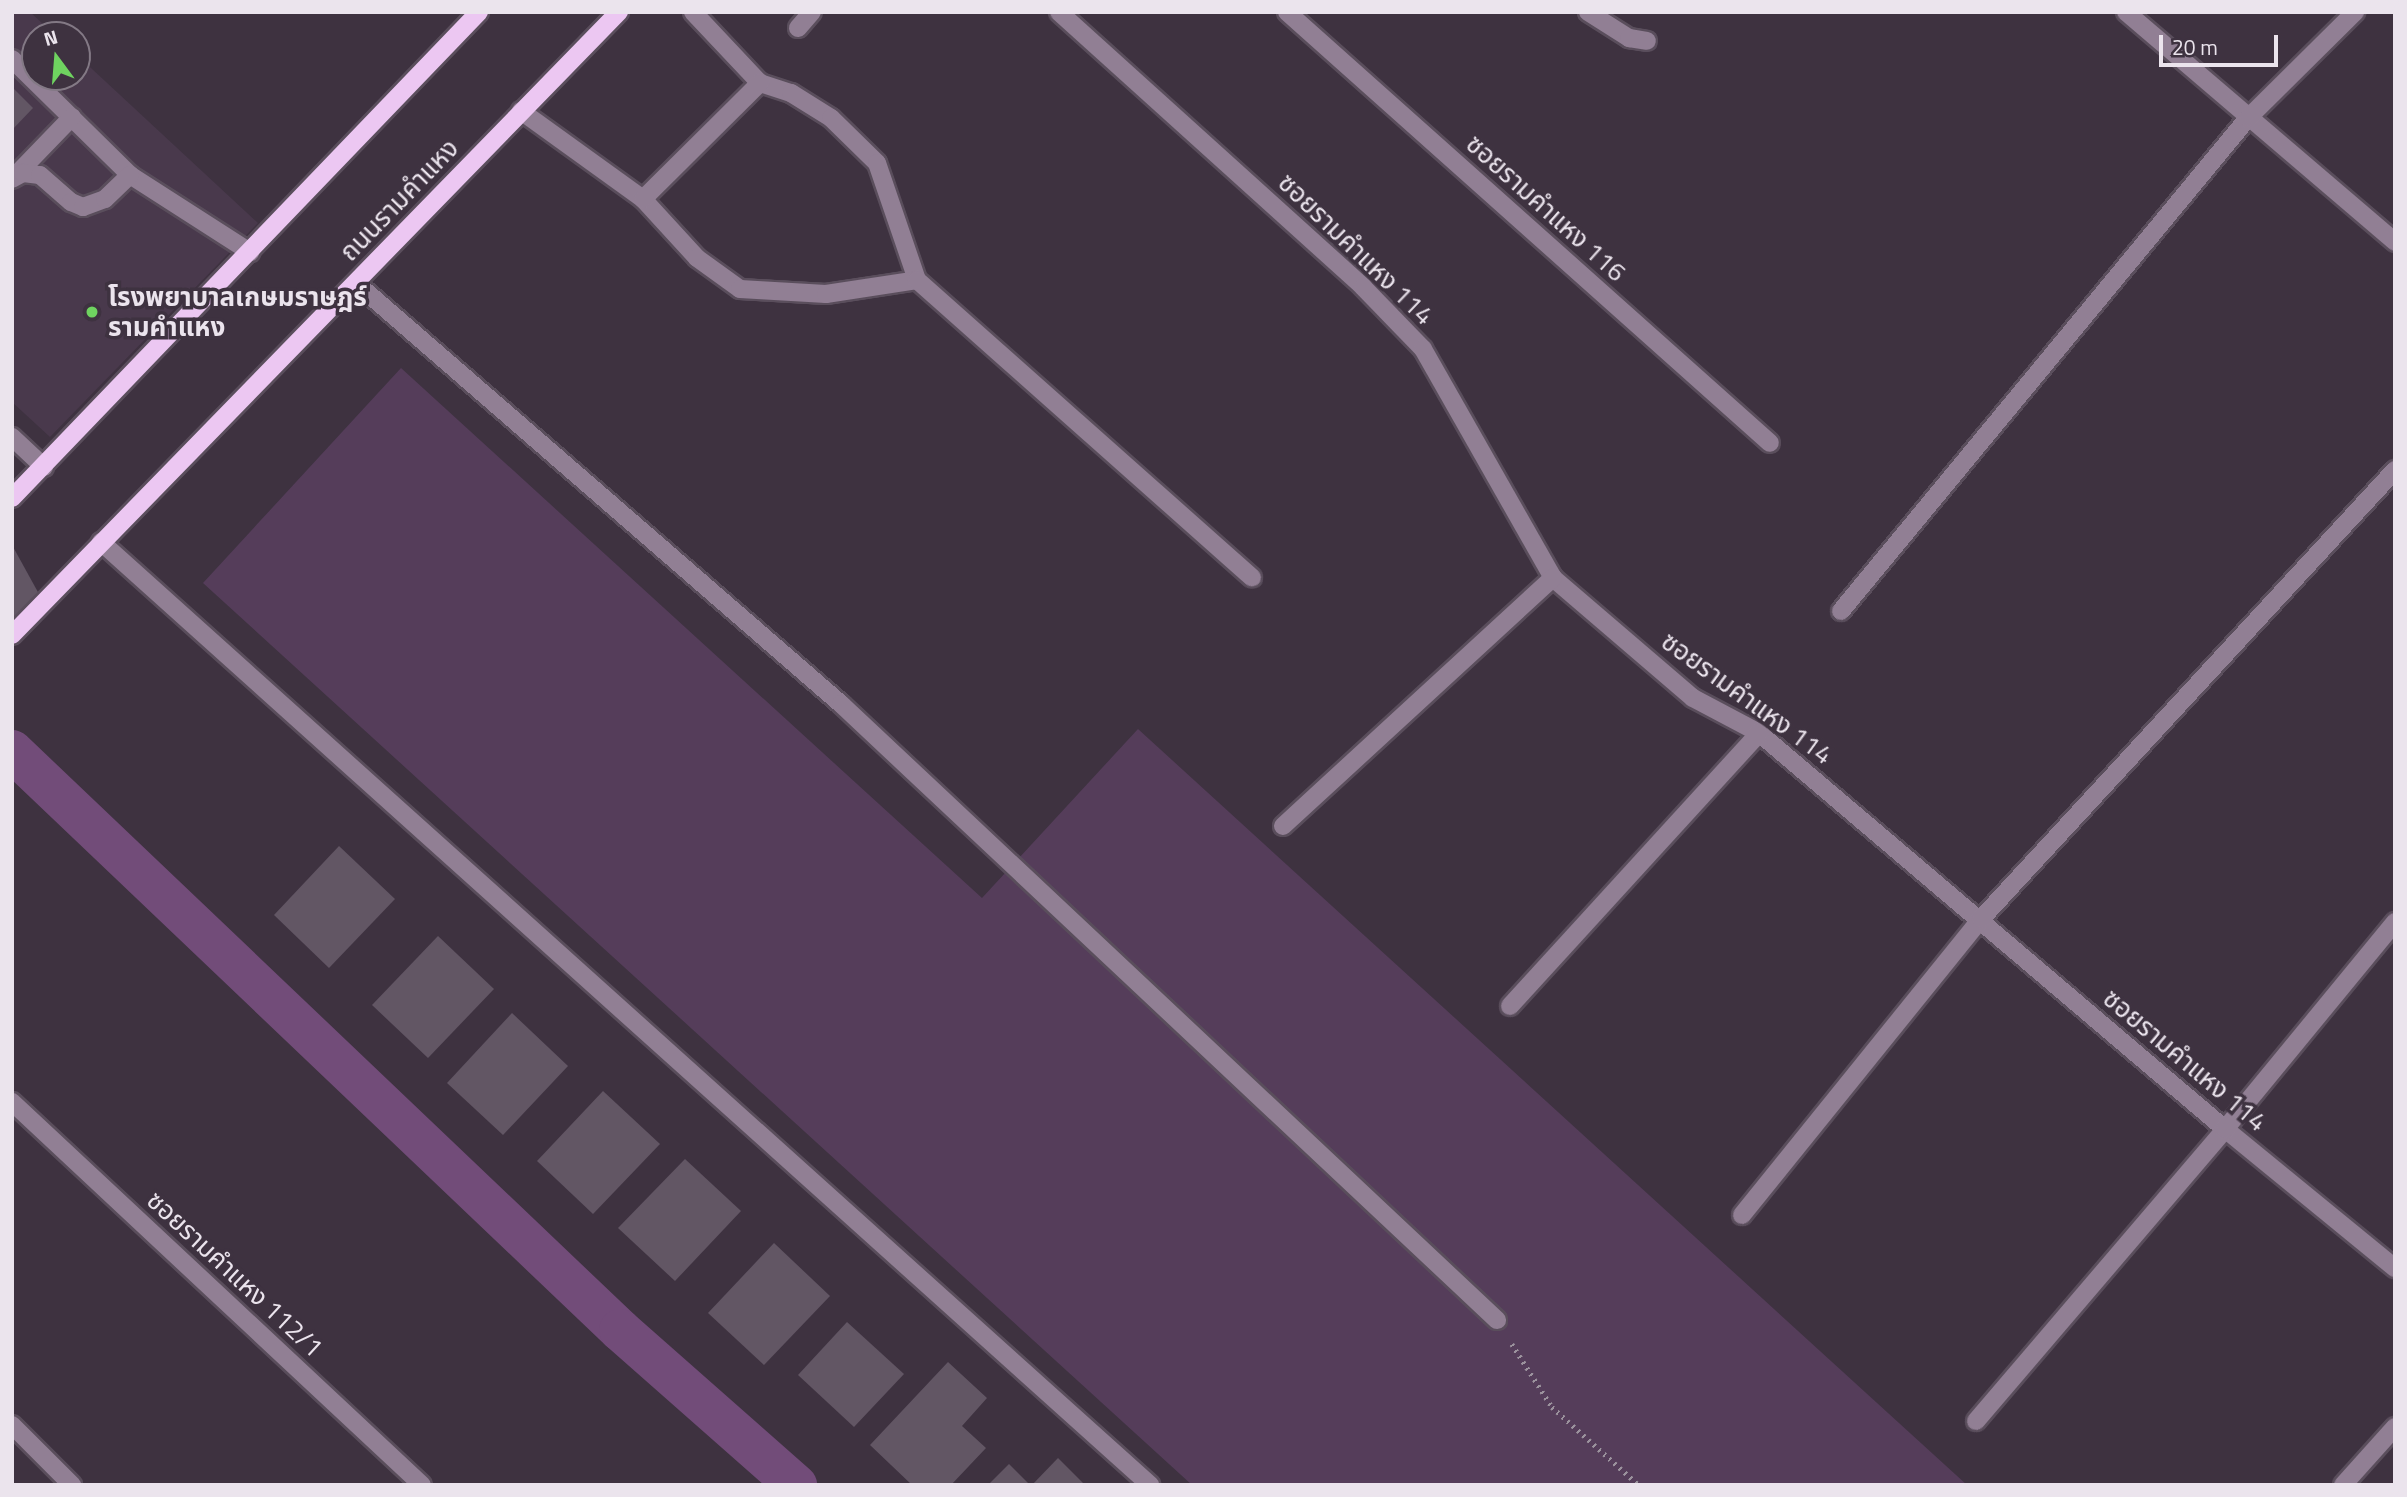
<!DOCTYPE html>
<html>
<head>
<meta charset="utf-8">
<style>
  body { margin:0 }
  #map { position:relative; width:2407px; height:1497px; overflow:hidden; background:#3e3240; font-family:"Titillium Web","Noto Sans Thai",sans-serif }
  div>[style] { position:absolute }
  .built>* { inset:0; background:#49394c }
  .green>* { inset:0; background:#553d5a }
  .canal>* { height:42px; margin:-21px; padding:0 21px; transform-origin:21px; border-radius:21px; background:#724c79 }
  .building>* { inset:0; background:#625664 }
  .path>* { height:4.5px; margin-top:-2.25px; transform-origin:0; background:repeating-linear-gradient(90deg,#9b929d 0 2px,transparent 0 7px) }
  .roads { filter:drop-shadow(2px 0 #5a4e5c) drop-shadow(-2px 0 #5a4e5c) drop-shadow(0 2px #5a4e5c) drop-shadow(0 -2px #5a4e5c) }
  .minor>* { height:18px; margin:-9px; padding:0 9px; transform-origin:9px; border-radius:9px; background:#917f94 }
  .major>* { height:18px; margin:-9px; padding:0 9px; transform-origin:9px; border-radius:9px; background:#ecc7f2 }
  .dots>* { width:19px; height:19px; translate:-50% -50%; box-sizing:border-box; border:4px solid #3e3240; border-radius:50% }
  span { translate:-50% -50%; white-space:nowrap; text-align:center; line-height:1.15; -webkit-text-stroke:7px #3e3240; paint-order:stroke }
  .street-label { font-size:26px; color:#ebe4ed }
  .poi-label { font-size:26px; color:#ebe4ed; font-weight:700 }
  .left { translate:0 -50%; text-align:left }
  .frame { position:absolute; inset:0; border:14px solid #ebe4ed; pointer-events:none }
  .north { position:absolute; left:21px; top:21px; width:70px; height:70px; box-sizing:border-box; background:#3e3240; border:2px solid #837985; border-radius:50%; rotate:344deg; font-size:19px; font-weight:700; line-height:28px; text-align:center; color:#ebe4ed }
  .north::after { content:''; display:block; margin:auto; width:24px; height:32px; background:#6fd360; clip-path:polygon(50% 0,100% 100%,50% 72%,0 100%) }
  .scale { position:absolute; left:2159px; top:35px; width:119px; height:32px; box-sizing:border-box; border:4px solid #ebe4ed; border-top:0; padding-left:9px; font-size:21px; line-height:24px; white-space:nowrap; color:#ebe4ed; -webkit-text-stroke:5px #3e3240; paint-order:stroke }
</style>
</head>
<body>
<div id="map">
  <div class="built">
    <div style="clip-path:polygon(12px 12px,30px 12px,55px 35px,35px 35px,35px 77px,77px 77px,77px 55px,258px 223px,50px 437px,12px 402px)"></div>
  </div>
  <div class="green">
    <div style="clip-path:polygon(401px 368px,982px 898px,1138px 729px,1967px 1485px,1192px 1485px,203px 583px)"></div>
  </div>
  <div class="canal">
    <div style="left:12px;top:751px;width:840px;rotate:43.6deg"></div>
    <div style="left:620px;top:1330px;width:235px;rotate:41.4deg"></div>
  </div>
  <div class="building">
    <div style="clip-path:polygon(12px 87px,33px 108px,12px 130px)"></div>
    <div style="clip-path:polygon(12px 545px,39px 594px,12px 622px)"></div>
    <div style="clip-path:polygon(339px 846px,395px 899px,329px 968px,274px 915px)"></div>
    <div style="clip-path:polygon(438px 936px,494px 989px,428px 1058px,372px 1005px)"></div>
    <div style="clip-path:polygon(512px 1013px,568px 1066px,503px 1135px,447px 1083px)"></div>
    <div style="clip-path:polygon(603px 1091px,660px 1144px,593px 1214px,537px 1161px)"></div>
    <div style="clip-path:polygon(685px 1159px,741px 1211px,675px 1281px,618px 1228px)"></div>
    <div style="clip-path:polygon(774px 1243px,830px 1296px,764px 1365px,708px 1313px)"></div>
    <div style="clip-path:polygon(847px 1322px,904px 1374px,854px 1427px,798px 1375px)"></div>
    <div style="clip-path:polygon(948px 1362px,987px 1398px,962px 1426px,986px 1448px,951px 1485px,912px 1485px,870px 1445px)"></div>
    <div style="clip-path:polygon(1058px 1458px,1085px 1485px,1032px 1485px)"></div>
    <div style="clip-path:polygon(1009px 1464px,1030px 1485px,988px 1485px)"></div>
  </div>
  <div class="path">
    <div style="left:1512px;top:1344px;width:75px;rotate:57.6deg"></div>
    <div style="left:1552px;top:1407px;width:117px;rotate:41.9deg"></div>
  </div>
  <div class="roads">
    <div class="minor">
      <div style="left:693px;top:12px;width:98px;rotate:46.7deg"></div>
      <div style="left:760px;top:83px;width:33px;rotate:18deg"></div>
      <div style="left:791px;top:93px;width:47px;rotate:32deg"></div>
      <div style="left:831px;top:118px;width:64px;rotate:44.4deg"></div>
      <div style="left:877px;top:163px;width:124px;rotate:71.1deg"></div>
      <div style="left:1059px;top:12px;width:410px;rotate:42.1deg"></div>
      <div style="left:1363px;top:287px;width:86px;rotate:45.9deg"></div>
      <div style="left:1423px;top:349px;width:263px;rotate:60.4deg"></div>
      <div style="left:1553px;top:578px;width:184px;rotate:40.6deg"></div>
      <div style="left:1693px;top:698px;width:75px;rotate:27.9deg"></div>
      <div style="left:1759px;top:733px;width:612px;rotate:40.36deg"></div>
      <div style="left:2225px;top:1129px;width:220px;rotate:39.3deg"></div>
      <div style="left:1287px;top:12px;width:647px;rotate:41.74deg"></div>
      <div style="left:1588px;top:12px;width:49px;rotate:32.4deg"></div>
      <div style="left:1629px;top:38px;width:18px;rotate:9deg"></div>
      <div style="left:2126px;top:12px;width:354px;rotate:40.5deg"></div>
      <div style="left:798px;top:28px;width:21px;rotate:-49deg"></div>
      <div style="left:12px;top:59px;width:165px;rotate:44.5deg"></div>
      <div style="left:130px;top:175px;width:143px;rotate:32.7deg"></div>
      <div style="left:521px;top:111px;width:150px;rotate:35.8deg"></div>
      <div style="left:643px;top:199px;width:80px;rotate:47.5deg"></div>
      <div style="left:697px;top:258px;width:53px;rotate:35.8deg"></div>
      <div style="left:740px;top:289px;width:86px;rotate:3.3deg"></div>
      <div style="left:826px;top:294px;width:92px;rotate:-8.7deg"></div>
      <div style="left:917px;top:280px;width:448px;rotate:41.6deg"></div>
      <div style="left:15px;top:176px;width:82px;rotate:-46deg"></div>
      <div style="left:12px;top:179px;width:13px;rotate:-29deg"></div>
      <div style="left:23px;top:173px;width:17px;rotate:7deg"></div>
      <div style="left:40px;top:175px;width:41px;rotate:41.1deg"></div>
      <div style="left:71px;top:202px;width:13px;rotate:23deg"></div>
      <div style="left:83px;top:207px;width:23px;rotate:-20deg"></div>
      <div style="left:105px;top:199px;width:35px;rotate:-44deg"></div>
      <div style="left:643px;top:199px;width:165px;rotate:-44.8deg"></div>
      <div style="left:356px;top:283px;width:642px;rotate:40.96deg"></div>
      <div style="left:841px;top:704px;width:900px;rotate:43.2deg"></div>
      <div style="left:12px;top:437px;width:44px;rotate:43.2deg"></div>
      <div style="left:101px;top:542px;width:1411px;rotate:41.95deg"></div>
      <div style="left:1841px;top:611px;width:639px;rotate:-50.46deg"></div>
      <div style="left:2248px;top:118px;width:151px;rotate:-44.7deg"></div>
      <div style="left:1283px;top:826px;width:367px;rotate:-42.6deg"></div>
      <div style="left:1510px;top:1006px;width:369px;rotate:-47.6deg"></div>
      <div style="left:12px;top:1102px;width:561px;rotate:43.05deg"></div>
      <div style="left:1742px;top:1215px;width:380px;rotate:-51.1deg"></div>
      <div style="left:1981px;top:919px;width:611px;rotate:-47.32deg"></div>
      <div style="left:1976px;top:1421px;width:384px;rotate:-49.5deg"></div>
      <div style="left:2225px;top:1129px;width:268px;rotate:-50.6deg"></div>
      <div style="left:12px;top:1425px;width:85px;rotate:45deg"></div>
      <div style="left:2343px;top:1485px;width:78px;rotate:-48.1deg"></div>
    </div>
    <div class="major">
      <div style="left:12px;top:498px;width:674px;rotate:-46.14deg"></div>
      <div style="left:12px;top:635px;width:870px;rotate:-45.75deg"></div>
    </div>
  </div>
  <div class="dots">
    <div style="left:92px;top:312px;background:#6fd360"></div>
  </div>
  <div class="street-label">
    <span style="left:399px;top:200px;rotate:-46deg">ถนนรามคำแหง</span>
    <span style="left:1546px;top:208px;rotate:42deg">ซอยรามคำแหง 116</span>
    <span style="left:1356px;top:249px;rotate:44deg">ซอยรามคำแหง 114</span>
    <span style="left:1747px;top:698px;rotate:36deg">ซอยรามคำแหง 114</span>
    <span style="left:2185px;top:1060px;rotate:40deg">ซอยรามคำแหง 114</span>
    <span style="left:235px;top:1274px;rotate:43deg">ซอยรามคำแหง 112/1</span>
  </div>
  <div class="poi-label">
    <span class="left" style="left:108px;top:312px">โรงพยาบาลเกษมราษฎร์<br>รามคำแหง</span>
  </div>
  <div class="frame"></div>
  <div class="north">N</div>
  <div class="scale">20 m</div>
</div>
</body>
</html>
